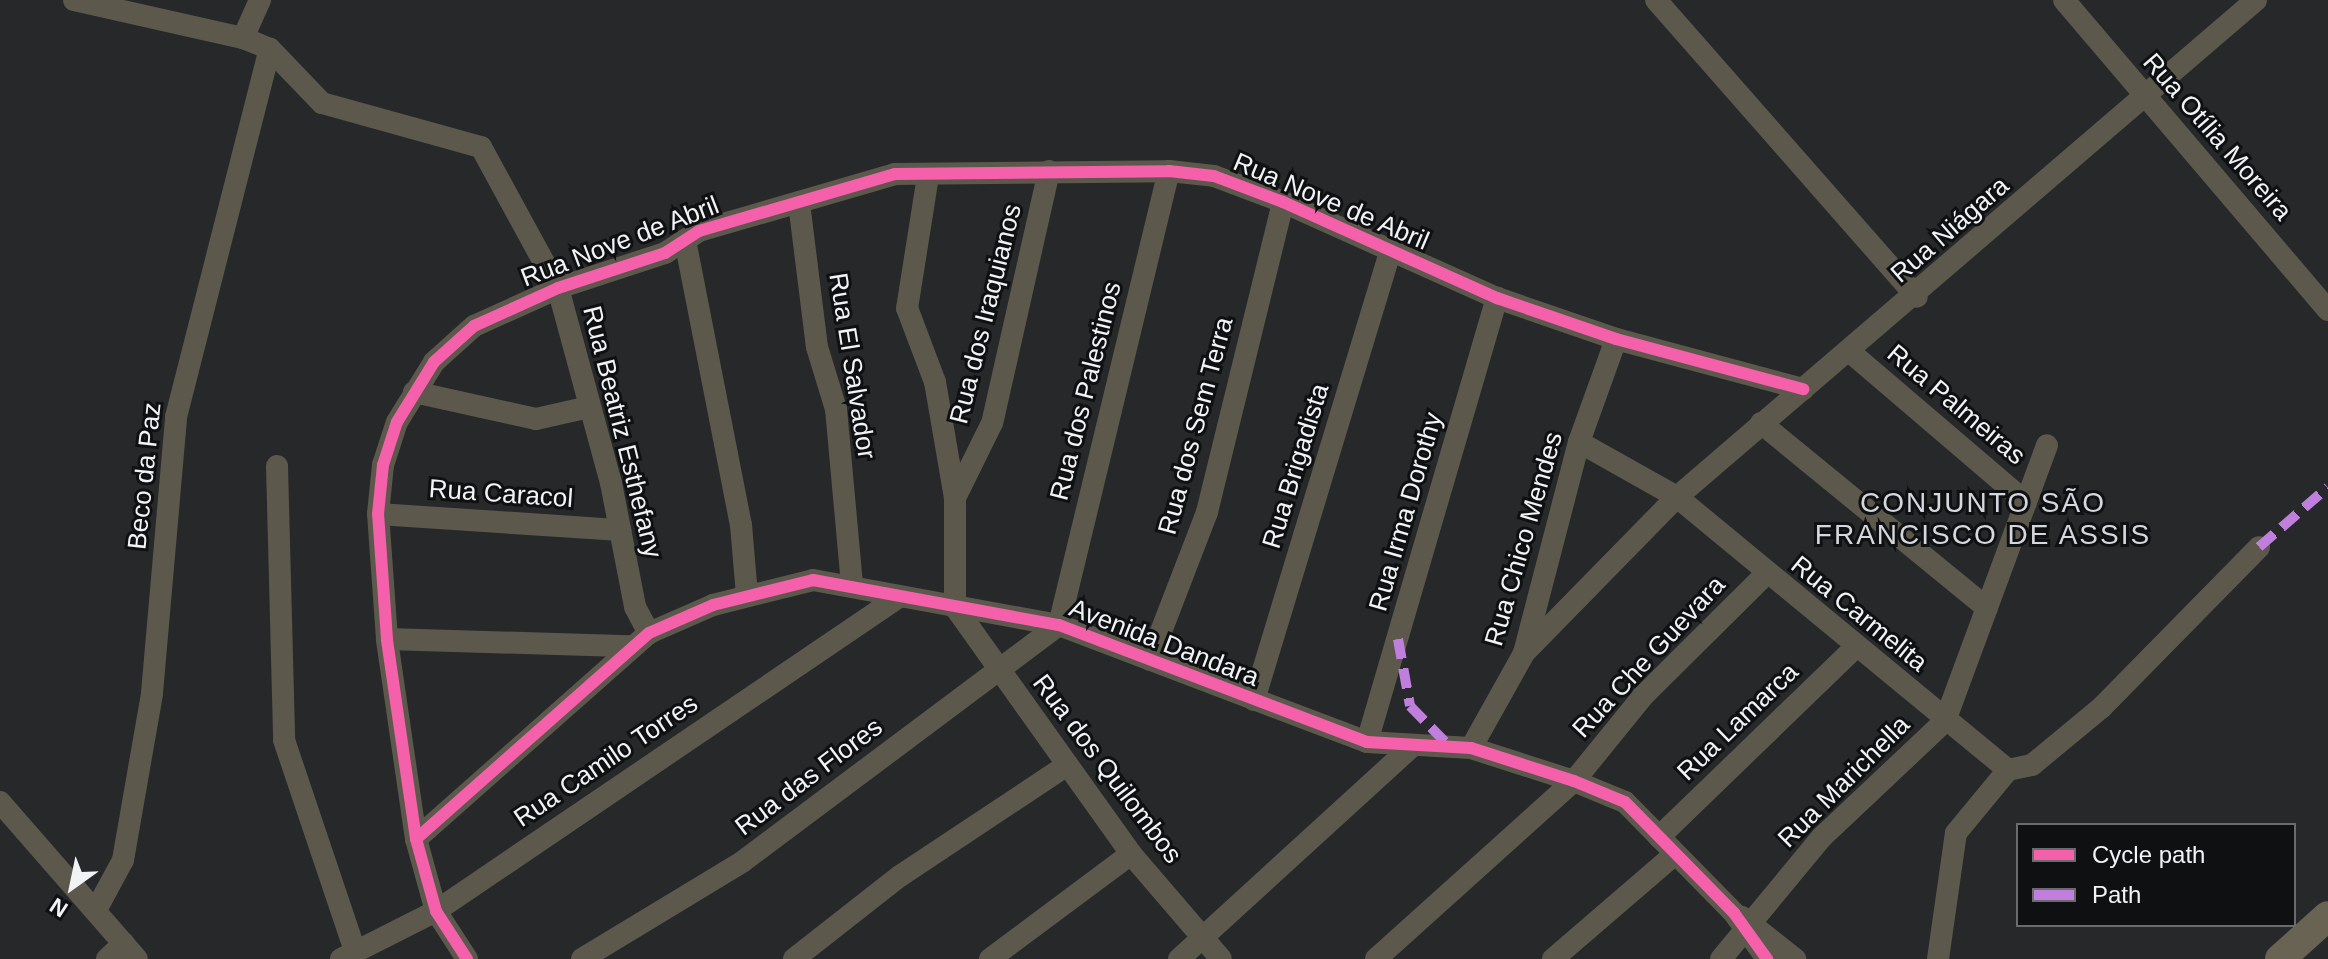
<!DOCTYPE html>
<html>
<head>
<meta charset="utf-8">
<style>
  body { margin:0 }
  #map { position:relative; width:2328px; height:959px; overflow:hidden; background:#26282a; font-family:Arial,sans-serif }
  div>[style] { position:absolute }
  .street>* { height:22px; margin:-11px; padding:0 11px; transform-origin:11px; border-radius:11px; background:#5c584c }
  .secondary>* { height:30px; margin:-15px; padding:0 15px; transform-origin:15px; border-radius:15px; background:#686353 }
  .quiet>* { height:10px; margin-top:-5px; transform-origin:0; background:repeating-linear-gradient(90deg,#c07fdc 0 20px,transparent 0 30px) }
  .cycleway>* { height:12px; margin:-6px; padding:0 6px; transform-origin:6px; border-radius:6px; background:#f560ab }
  span { translate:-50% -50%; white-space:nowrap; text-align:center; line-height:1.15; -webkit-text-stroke:6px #0f1012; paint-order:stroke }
  .street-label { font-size:26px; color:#f2f3f6 }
  .neighbourhood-label { font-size:28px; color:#d4d7dd; letter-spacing:2px }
  .legend { position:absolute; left:2016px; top:823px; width:280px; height:104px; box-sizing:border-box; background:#0f1012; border:2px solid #6a6b6d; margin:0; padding:10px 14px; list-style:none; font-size:24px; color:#f2f3f6 }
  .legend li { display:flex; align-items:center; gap:16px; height:40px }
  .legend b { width:40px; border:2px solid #6a6b6d }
  .north { position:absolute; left:32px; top:847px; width:80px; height:80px; -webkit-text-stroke:6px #0f1012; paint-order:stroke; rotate:213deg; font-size:22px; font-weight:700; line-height:32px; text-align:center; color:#f2f3f6 }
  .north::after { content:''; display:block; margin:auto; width:28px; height:36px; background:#f2f3f6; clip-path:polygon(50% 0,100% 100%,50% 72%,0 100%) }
</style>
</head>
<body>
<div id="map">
  <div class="street">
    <div style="left:74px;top:0;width:173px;rotate:12.7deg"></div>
    <div style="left:243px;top:38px;width:29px;rotate:22deg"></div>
    <div style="left:270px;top:49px;width:75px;rotate:46.1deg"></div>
    <div style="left:322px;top:103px;width:165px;rotate:15.5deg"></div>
    <div style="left:481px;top:147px;width:161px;rotate:61.4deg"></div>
    <div style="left:558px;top:288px;width:202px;rotate:74.8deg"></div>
    <div style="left:611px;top:483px;width:126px;rotate:79deg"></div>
    <div style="left:635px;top:607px;width:30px;rotate:62deg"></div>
    <div style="left:1656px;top:0;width:395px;rotate:48.7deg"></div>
    <div style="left:2064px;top:0;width:407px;rotate:49.6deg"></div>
    <div style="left:243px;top:38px;width:42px;rotate:-65.9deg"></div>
    <div style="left:1049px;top:171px;width:258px;rotate:102.7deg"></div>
    <div style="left:992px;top:423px;width:84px;rotate:116.3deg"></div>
    <div style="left:955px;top:498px;width:109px;rotate:90deg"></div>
    <div style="left:955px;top:607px;width:303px;rotate:54.5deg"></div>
    <div style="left:1131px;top:854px;width:138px;rotate:49.4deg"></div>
    <div style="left:928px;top:176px;width:134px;rotate:99deg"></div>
    <div style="left:907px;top:308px;width:79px;rotate:69.3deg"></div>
    <div style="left:935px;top:382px;width:118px;rotate:80.2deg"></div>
    <div style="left:799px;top:203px;width:145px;rotate:82.9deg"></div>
    <div style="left:817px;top:347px;width:65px;rotate:73deg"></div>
    <div style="left:836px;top:409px;width:178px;rotate:84.8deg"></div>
    <div style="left:685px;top:240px;width:290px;rotate:78.9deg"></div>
    <div style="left:741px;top:525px;width:70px;rotate:85.1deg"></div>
    <div style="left:1849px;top:351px;width:233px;rotate:40.5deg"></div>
    <div style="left:414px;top:392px;width:125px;rotate:12.5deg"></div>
    <div style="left:536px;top:419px;width:50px;rotate:-12.7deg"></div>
    <div style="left:1761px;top:423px;width:292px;rotate:39.3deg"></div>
    <div style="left:1579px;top:442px;width:112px;rotate:29.3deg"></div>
    <div style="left:1677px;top:497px;width:429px;rotate:39.5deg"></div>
    <div style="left:277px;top:466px;width:274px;rotate:88.5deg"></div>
    <div style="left:284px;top:740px;width:223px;rotate:71.4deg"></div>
    <div style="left:378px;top:514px;width:243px;rotate:3.8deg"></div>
    <div style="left:387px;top:639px;width:242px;rotate:1.7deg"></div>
    <div style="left:1524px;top:653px;width:219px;rotate:-45.6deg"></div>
    <div style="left:1677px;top:497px;width:763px;rotate:-40.64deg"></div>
    <div style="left:1150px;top:660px;width:159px;rotate:-68.9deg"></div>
    <div style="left:1207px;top:512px;width:319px;rotate:-76.2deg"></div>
    <div style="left:1254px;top:700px;width:472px;rotate:-73.1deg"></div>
    <div style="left:1367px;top:742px;width:463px;rotate:-73.7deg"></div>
    <div style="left:1471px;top:748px;width:109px;rotate:-60.8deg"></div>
    <div style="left:1524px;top:653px;width:218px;rotate:-75.4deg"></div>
    <div style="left:1579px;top:442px;width:109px;rotate:-70.2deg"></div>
    <div style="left:0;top:802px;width:208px;rotate:48.9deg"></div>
    <div style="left:1659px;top:837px;width:274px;rotate:-44deg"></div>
    <div style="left:416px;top:839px;width:311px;rotate:-41.5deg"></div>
    <div style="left:649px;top:633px;width:70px;rotate:-23.6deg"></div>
    <div style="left:713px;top:605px;width:103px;rotate:-14deg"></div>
    <div style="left:813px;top:580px;width:250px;rotate:10.4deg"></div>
    <div style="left:1059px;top:625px;width:329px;rotate:20.8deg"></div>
    <div style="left:1367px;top:742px;width:104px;rotate:3.3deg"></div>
    <div style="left:1471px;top:748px;width:108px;rotate:17.8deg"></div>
    <div style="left:1574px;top:781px;width:55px;rotate:22.4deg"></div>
    <div style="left:1625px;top:802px;width:156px;rotate:45.5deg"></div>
    <div style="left:1734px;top:913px;width:57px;rotate:54.3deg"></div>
    <div style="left:96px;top:910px;width:57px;rotate:-61.6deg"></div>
    <div style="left:123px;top:860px;width:169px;rotate:-80.1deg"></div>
    <div style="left:152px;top:693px;width:277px;rotate:-85deg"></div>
    <div style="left:176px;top:417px;width:380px;rotate:-75.7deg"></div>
    <div style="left:1742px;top:917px;width:68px;rotate:38.4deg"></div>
    <div style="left:107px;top:959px;width:23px;rotate:-43deg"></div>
    <div style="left:341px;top:959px;width:106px;rotate:-26.8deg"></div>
    <div style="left:436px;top:911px;width:556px;rotate:-34.15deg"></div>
    <div style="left:467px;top:959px;width:57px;rotate:-122.9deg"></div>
    <div style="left:436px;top:911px;width:75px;rotate:-105.5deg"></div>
    <div style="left:416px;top:839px;width:202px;rotate:-98.3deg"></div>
    <div style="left:387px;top:639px;width:125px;rotate:-94.1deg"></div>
    <div style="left:378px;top:514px;width:49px;rotate:-84.2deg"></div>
    <div style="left:383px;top:465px;width:45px;rotate:-72deg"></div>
    <div style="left:397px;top:422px;width:70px;rotate:-58.3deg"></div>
    <div style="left:434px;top:362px;width:54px;rotate:-42deg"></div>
    <div style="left:474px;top:326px;width:92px;rotate:-24.3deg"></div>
    <div style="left:558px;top:288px;width:113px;rotate:-18.1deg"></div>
    <div style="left:665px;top:253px;width:40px;rotate:-32.9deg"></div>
    <div style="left:699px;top:231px;width:204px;rotate:-16.2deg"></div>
    <div style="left:895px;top:174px;width:274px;rotate:-0.6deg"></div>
    <div style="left:1169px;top:171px;width:45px;rotate:6.3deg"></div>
    <div style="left:1214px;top:176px;width:74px;rotate:20.6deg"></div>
    <div style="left:1283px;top:202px;width:235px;rotate:24.2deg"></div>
    <div style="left:1497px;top:298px;width:126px;rotate:19deg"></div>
    <div style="left:1616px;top:339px;width:194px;rotate:15deg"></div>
    <div style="left:582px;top:959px;width:187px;rotate:-31.2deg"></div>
    <div style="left:742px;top:862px;width:396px;rotate:-36.8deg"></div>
    <div style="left:1059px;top:625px;width:467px;rotate:-76.4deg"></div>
    <div style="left:794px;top:959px;width:135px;rotate:-38.1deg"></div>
    <div style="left:900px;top:876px;width:201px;rotate:-33.6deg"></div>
    <div style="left:990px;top:959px;width:176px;rotate:-36.7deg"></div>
    <div style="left:1179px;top:959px;width:314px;rotate:-42.4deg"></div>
    <div style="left:1376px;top:959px;width:266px;rotate:-42deg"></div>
    <div style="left:1574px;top:781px;width:109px;rotate:-50.9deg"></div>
    <div style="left:1643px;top:696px;width:173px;rotate:-44.8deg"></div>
    <div style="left:1553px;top:959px;width:160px;rotate:-40.7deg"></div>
    <div style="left:1721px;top:959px;width:158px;rotate:-50.4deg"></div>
    <div style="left:1822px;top:837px;width:169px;rotate:-43.3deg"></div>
    <div style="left:1945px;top:721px;width:294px;rotate:-69.7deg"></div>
    <div style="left:1938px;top:959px;width:127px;rotate:-81.9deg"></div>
    <div style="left:1956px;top:833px;width:82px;rotate:-50.5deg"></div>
    <div style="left:2008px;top:770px;width:25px;rotate:-12deg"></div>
    <div style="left:2032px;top:765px;width:91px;rotate:-39.6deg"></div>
    <div style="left:2102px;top:707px;width:224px;rotate:-45.5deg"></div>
  </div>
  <div class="secondary">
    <div style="left:2280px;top:959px;width:64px;rotate:-41.9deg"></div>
  </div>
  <div class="quiet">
    <div style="left:2259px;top:547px;width:91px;rotate:-41deg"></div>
    <div style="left:1398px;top:639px;width:68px;rotate:79.8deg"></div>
    <div style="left:1410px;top:706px;width:56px;rotate:45.7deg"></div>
  </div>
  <div class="cycleway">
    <div style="left:416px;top:839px;width:311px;rotate:-41.5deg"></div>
    <div style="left:649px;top:633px;width:70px;rotate:-23.6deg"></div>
    <div style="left:713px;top:605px;width:103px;rotate:-14deg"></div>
    <div style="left:813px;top:580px;width:250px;rotate:10.4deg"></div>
    <div style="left:1059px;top:625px;width:329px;rotate:20.8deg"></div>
    <div style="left:1367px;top:742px;width:104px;rotate:3.3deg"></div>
    <div style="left:1471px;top:748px;width:108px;rotate:17.8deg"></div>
    <div style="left:1574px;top:781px;width:55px;rotate:22.4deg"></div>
    <div style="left:1625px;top:802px;width:156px;rotate:45.5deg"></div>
    <div style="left:1734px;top:913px;width:57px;rotate:54.3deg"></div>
    <div style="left:467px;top:959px;width:57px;rotate:-122.9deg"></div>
    <div style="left:436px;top:911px;width:75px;rotate:-105.5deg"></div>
    <div style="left:416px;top:839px;width:202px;rotate:-98.3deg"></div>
    <div style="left:387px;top:639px;width:125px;rotate:-94.1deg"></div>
    <div style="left:378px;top:514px;width:49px;rotate:-84.2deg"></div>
    <div style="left:383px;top:465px;width:45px;rotate:-72deg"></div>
    <div style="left:397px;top:422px;width:70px;rotate:-58.3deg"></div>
    <div style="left:434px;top:362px;width:54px;rotate:-42deg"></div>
    <div style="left:474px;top:326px;width:92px;rotate:-24.3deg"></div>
    <div style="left:558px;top:288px;width:113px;rotate:-18.1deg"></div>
    <div style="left:665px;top:253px;width:40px;rotate:-32.9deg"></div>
    <div style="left:699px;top:231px;width:204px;rotate:-16.2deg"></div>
    <div style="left:895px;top:174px;width:274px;rotate:-0.6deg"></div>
    <div style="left:1169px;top:171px;width:45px;rotate:6.3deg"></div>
    <div style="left:1214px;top:176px;width:74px;rotate:20.6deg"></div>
    <div style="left:1283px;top:202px;width:235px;rotate:24.2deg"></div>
    <div style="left:1497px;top:298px;width:126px;rotate:19deg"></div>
    <div style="left:1616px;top:339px;width:194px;rotate:15deg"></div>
  </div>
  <div class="street-label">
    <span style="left:2217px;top:137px;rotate:49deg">Rua Otília Moreira</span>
    <span style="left:1331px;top:202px;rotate:23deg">Rua Nove de Abril</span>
    <span style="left:1950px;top:230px;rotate:-41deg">Rua Niágara</span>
    <span style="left:620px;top:242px;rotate:-21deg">Rua Nove de Abril</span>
    <span style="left:986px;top:314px;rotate:-76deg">Rua dos Iraquianos</span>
    <span style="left:852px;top:366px;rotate:81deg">Rua El Salvador</span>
    <span style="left:1086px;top:391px;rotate:-76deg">Rua dos Palestinos</span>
    <span style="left:1956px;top:405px;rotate:40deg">Rua Palmeiras</span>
    <span style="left:1196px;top:426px;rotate:-75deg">Rua dos Sem Terra</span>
    <span style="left:622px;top:432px;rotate:76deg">Rua Beatriz Esthefany</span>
    <span style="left:1296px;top:466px;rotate:-73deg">Rua Brigadista</span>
    <span style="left:145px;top:476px;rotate:-84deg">Beco da Paz</span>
    <span style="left:501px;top:494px;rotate:4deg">Rua Caracol</span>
    <span style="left:1406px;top:512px;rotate:-74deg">Rua Irma Dorothy</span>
    <span style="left:1524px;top:539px;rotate:-74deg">Rua Chico Mendes</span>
    <span style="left:1859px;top:614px;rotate:39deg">Rua Carmelita</span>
    <span style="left:1164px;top:643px;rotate:21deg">Avenida Dandara</span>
    <span style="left:1649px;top:657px;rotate:-47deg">Rua Che Guevara</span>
    <span style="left:1738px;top:722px;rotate:-44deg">Rua Lamarca</span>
    <span style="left:606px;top:761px;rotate:-34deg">Rua Camilo Torres</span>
    <span style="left:1107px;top:769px;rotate:53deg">Rua dos Quilombos</span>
    <span style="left:809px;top:777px;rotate:-37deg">Rua das Flores</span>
    <span style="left:1844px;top:782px;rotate:-45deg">Rua Marichella</span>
  </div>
  <div class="neighbourhood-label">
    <span style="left:1983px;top:519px">CONJUNTO SÃO<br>FRANCISCO DE ASSIS</span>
  </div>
  <ul class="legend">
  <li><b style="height:10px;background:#f560ab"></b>Cycle path</li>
  <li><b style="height:10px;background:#c07fdc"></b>Path</li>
  </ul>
  <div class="north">N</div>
</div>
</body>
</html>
